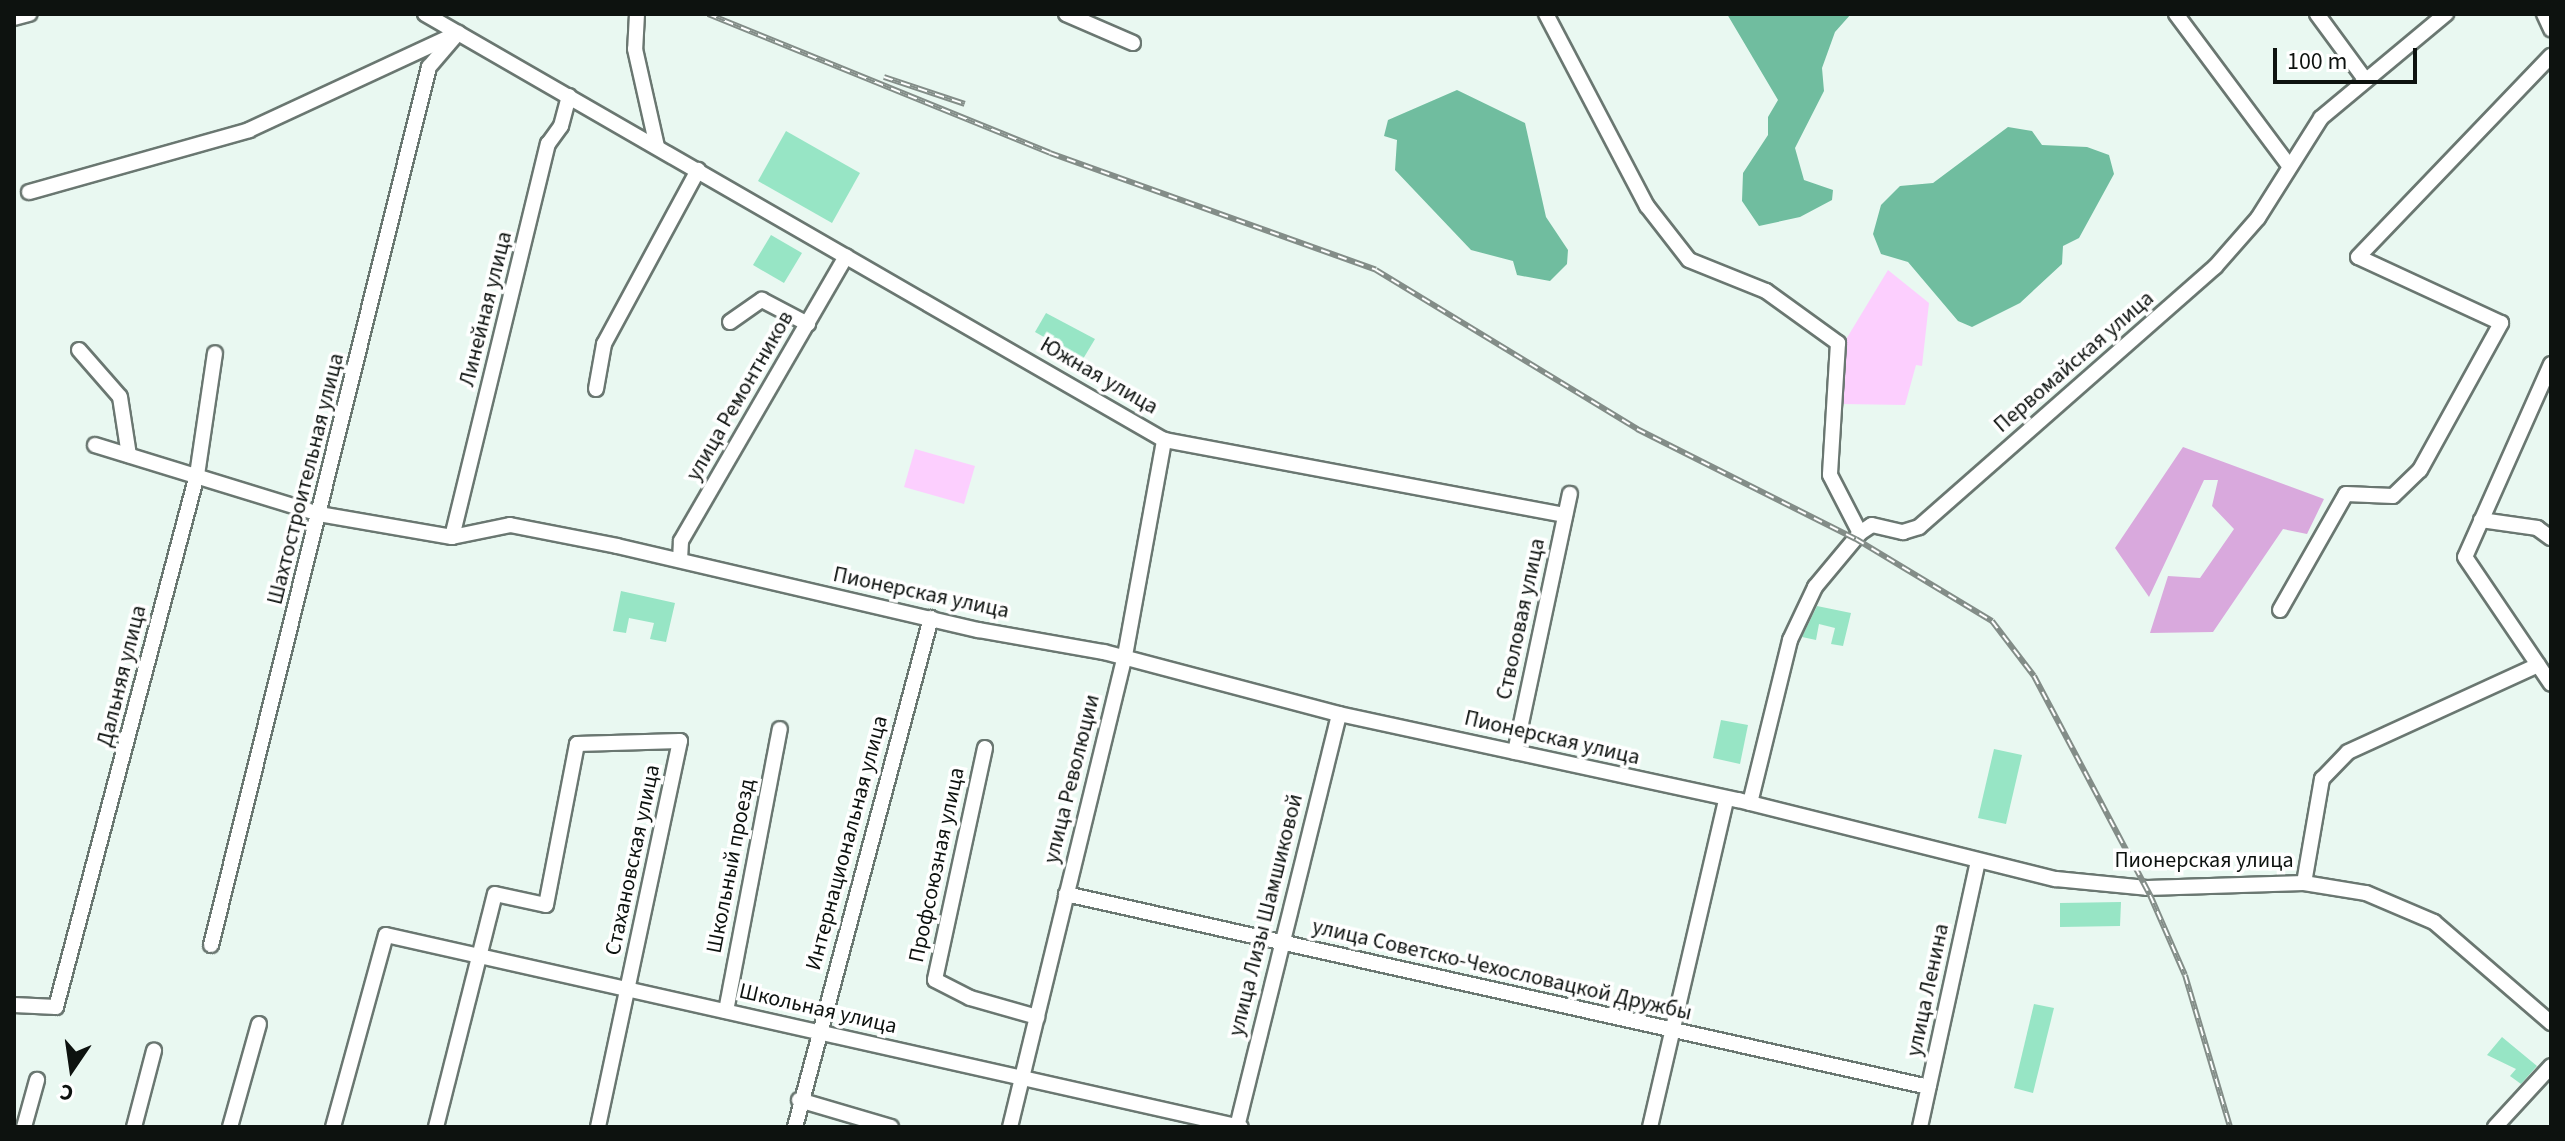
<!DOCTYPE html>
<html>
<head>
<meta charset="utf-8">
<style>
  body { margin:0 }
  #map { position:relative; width:2565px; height:1141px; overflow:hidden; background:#e9f8f1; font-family:"Source Sans 3",sans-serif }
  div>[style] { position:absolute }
  .green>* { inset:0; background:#fccffe }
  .forest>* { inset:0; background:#d9a9dd }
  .water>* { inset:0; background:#70bd9f }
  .building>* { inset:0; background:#97e5c5 }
  .roads { filter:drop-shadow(2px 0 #6a7771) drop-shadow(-2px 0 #6a7771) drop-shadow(0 2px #6a7771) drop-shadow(0 -2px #6a7771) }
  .minor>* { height:14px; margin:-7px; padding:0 7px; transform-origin:7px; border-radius:7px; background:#fff }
  .rail>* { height:6px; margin-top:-3px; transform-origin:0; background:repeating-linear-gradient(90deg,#fff 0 9px,#838d88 0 18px); box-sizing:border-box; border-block:2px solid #838d88 }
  span { translate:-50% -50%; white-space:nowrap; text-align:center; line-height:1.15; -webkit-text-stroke:7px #fff; paint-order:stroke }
  .street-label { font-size:22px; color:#0d120f }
  .frame { position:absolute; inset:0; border:16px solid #0d120f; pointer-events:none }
  .north { position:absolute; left:32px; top:1029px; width:80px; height:80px; -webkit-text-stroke:6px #fff; paint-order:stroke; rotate:193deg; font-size:22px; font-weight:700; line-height:32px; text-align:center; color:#0d120f }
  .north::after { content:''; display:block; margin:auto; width:28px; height:36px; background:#0d120f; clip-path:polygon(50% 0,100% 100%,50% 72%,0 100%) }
  .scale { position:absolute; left:2273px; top:48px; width:144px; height:36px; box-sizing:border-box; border:4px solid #0d120f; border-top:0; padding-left:10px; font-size:24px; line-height:28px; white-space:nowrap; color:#0d120f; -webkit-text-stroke:6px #fff; paint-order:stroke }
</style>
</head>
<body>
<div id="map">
  <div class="green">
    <div style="clip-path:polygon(1888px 270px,1929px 303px,1922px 366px,1916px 365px,1905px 405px,1842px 404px,1842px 346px)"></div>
    <div style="clip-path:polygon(915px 449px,975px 466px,964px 504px,904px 487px)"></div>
  </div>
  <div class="forest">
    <div style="clip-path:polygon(2183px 447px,2324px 499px,2307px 534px,2283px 529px,2213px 632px,2150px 633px,2168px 576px,2200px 578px,2234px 529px,2212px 506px,2218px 480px,2204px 480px,2149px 597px,2115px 548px)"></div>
  </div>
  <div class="water">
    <div style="clip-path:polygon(1727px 14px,1851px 14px,1835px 32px,1822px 68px,1824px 91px,1795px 148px,1804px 180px,1833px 190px,1832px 200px,1800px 217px,1759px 226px,1742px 201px,1743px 173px,1768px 135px,1768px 117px,1778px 100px)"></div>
    <div style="clip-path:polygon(1457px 90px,1525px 123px,1546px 217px,1568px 250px,1567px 264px,1550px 281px,1517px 275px,1513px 261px,1471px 250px,1395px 170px,1397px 140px,1384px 136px,1388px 120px)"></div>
    <div style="clip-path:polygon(2008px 127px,2032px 131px,2042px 145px,2087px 147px,2109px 155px,2114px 174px,2079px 238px,2063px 246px,2062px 264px,2020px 303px,1972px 327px,1958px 321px,1908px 262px,1881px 254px,1873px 234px,1881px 205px,1900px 186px,1933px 183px)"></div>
  </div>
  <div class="building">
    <div style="clip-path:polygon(786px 131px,860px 173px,832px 223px,758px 181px)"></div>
    <div style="clip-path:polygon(771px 235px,802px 253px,784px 283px,753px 265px)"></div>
    <div style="clip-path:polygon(1046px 313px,1095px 339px,1083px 359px,1035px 332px)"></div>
    <div style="clip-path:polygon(621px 591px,675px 603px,666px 642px,650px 639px,654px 623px,629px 618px,626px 633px,613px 631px)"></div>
    <div style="clip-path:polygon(1817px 606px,1851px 613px,1843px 646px,1831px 644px,1835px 628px,1819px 624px,1816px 640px,1802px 637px)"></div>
    <div style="clip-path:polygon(1721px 720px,1748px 725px,1740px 764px,1713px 758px)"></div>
    <div style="clip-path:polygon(1994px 749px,2022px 755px,2006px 824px,1978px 818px)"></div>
    <div style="clip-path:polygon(2121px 902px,2120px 926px,2060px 927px,2060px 903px)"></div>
    <div style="clip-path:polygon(2034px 1004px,2054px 1008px,2033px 1093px,2014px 1088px)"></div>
    <div style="clip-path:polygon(2502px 1037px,2537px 1066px,2521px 1084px,2510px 1076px,2516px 1069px,2487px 1055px)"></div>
  </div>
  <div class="roads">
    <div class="minor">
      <div style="left:425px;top:14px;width:853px;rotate:29.96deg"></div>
      <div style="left:1164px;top:440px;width:408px;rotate:10.6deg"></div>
      <div style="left:637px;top:14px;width:35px;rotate:93deg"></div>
      <div style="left:635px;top:49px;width:100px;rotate:77.3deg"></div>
      <div style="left:1066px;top:14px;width:73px;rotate:23.4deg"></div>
      <div style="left:1546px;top:14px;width:217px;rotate:62.3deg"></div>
      <div style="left:1647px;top:206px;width:68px;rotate:52.1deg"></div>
      <div style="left:1689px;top:260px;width:83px;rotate:21.9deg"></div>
      <div style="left:1766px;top:291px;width:89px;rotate:35.8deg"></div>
      <div style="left:1838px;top:343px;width:132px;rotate:93.5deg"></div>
      <div style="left:1830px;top:475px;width:65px;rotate:62.7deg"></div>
      <div style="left:2176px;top:14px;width:187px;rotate:53.3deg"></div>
      <div style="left:2317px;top:14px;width:79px;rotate:53.7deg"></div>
      <div style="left:2544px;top:14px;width:17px;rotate:65deg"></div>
      <div style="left:14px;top:18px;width:16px;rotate:-15deg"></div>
      <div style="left:29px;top:192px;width:229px;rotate:-15.7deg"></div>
      <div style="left:249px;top:130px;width:226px;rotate:-24.9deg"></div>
      <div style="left:730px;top:322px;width:39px;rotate:-35deg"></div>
      <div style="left:762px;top:300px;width:52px;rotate:27.6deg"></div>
      <div style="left:79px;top:350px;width:62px;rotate:48.9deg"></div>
      <div style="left:120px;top:397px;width:59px;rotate:81.2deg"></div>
      <div style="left:2551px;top:364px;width:211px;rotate:114deg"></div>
      <div style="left:2465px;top:557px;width:153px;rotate:55.9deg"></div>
      <div style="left:596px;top:389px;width:46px;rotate:-79.9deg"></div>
      <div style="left:604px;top:344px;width:198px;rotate:-61.6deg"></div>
      <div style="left:95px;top:445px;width:234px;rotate:17.1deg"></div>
      <div style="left:319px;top:514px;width:135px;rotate:9.8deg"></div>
      <div style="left:452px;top:537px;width:59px;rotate:-11.7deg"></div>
      <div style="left:510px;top:525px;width:109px;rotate:11.1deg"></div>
      <div style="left:617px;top:546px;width:372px;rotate:13.1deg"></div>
      <div style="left:979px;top:630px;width:127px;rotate:10deg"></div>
      <div style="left:1104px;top:652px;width:243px;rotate:14.8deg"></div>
      <div style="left:1339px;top:714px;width:408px;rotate:12.2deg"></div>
      <div style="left:1738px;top:800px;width:328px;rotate:14deg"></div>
      <div style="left:2056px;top:879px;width:91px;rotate:5.6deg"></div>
      <div style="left:2147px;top:888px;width:157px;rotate:-1.8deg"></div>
      <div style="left:2304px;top:883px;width:63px;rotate:9.2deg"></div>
      <div style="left:2366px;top:893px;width:74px;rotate:23.1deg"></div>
      <div style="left:2434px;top:922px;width:155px;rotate:40.8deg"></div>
      <div style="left:2481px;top:520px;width:57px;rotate:8.1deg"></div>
      <div style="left:2537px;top:528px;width:17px;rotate:36deg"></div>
      <div style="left:452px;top:537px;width:405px;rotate:-76.3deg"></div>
      <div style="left:548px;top:144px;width:22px;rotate:-54deg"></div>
      <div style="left:561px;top:126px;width:31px;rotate:-75deg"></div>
      <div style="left:680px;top:560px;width:19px;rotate:-87deg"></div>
      <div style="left:681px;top:541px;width:329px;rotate:-59.9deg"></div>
      <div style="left:2280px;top:610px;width:133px;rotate:-60.4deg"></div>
      <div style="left:2346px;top:494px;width:47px;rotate:2.4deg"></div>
      <div style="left:2393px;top:496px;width:37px;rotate:-44deg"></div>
      <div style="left:2420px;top:470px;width:168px;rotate:-61.1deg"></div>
      <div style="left:2501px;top:323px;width:157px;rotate:-155.2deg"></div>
      <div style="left:2358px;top:257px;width:279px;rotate:-46.2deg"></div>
      <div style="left:985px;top:748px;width:237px;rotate:102.2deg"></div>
      <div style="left:935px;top:980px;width:39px;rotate:27deg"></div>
      <div style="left:970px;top:998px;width:70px;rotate:15.8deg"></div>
      <div style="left:1515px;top:752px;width:264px;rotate:-78deg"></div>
      <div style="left:1750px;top:803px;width:168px;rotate:-76.2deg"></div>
      <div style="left:1790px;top:640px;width:59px;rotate:-64.7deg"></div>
      <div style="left:1815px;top:587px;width:70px;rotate:-50.2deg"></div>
      <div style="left:1860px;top:533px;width:14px;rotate:-34deg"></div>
      <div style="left:1872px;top:525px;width:32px;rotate:13deg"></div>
      <div style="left:1903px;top:532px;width:17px;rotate:-17deg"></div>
      <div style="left:1919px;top:527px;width:394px;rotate:-41.3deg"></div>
      <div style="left:2215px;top:267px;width:65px;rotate:-48.7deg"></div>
      <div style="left:2258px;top:218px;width:118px;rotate:-57.8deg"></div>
      <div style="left:2321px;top:118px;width:163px;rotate:-39.8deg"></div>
      <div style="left:2304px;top:883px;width:106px;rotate:-80.2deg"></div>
      <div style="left:2322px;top:779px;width:37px;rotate:-46deg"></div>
      <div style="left:2348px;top:752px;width:209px;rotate:-24.6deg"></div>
      <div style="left:1066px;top:894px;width:884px;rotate:12.61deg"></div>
      <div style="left:211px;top:945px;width:905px;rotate:-76.06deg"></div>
      <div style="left:429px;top:67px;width:45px;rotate:-49.5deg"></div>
      <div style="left:14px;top:1005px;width:42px;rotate:2.7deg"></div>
      <div style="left:56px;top:1007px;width:550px;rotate:-75.16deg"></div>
      <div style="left:197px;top:475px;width:123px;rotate:-81.6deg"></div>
      <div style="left:726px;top:1011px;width:287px;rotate:-79.2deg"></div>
      <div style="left:799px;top:1100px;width:96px;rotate:16.4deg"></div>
      <div style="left:24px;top:1127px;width:49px;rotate:-74.5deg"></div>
      <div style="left:134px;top:1127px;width:79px;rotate:-75.3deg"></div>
      <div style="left:230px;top:1127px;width:107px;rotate:-74.3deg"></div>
      <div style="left:333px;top:1127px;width:199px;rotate:-74.6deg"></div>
      <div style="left:386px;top:935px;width:876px;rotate:12.66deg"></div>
      <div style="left:436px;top:1127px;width:240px;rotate:-75.8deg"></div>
      <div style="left:495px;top:894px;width:52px;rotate:12.2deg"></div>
      <div style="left:546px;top:905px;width:164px;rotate:-79.1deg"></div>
      <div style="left:577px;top:744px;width:103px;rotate:-1.7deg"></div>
      <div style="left:680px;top:741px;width:395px;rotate:102deg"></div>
      <div style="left:795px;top:1127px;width:527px;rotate:-75.04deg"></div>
      <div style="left:1010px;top:1127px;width:480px;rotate:-76.3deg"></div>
      <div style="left:1124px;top:661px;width:225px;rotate:-79.7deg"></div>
      <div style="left:1237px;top:1127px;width:425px;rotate:-76.1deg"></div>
      <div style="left:1650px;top:1127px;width:336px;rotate:-76.9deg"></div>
      <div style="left:1920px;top:1127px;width:272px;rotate:-77.7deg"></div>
      <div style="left:2495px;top:1127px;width:83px;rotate:-47.4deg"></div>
    </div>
  </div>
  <div class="rail">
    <div style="left:708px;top:14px;width:369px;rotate:22.1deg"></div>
    <div style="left:1050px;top:153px;width:346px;rotate:19.7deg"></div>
    <div style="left:1376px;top:270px;width:306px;rotate:31.3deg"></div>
    <div style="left:1637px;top:429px;width:245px;rotate:26.7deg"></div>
    <div style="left:1856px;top:539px;width:159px;rotate:31.1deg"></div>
    <div style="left:1992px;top:621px;width:69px;rotate:52.6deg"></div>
    <div style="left:2034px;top:676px;width:248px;rotate:62.1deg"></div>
    <div style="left:2150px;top:895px;width:87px;rotate:66.4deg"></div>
    <div style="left:2185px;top:975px;width:159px;rotate:73.5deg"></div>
    <div style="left:884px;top:77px;width:85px;rotate:18.4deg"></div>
  </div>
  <div class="street-label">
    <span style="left:486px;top:309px;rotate:-76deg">Линейная улица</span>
    <span style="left:2074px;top:362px;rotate:-41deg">Первомайская улица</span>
    <span style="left:1099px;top:376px;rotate:30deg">Южная улица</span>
    <span style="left:740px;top:396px;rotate:-60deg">улица Ремонтников</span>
    <span style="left:306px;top:479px;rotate:-76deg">Шахтостроительная улица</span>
    <span style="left:921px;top:593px;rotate:12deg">Пионерская улица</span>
    <span style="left:1521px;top:619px;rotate:-78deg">Стволовая улица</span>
    <span style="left:122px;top:676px;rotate:-76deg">Дальняя улица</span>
    <span style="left:1552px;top:738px;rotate:13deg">Пионерская улица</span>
    <span style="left:1072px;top:779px;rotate:-76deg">улица Революции</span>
    <span style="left:847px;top:843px;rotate:-75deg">Интернациональная улица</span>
    <span style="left:633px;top:860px;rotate:-78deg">Стахановская улица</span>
    <span style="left:2204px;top:861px">Пионерская улица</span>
    <span style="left:937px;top:865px;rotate:-78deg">Профсоюзная улица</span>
    <span style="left:731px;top:866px;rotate:-79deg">Школьный проезд</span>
    <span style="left:1266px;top:915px;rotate:-76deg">улица Лизы Шамшиковой</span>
    <span style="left:1502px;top:970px;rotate:13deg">улица Советско-Чехословацкой Дружбы</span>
    <span style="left:1928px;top:990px;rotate:-78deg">улица Ленина</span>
    <span style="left:818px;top:1009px;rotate:13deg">Школьная улица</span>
  </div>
  <div class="frame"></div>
  <div class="north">С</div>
  <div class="scale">100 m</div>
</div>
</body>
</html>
